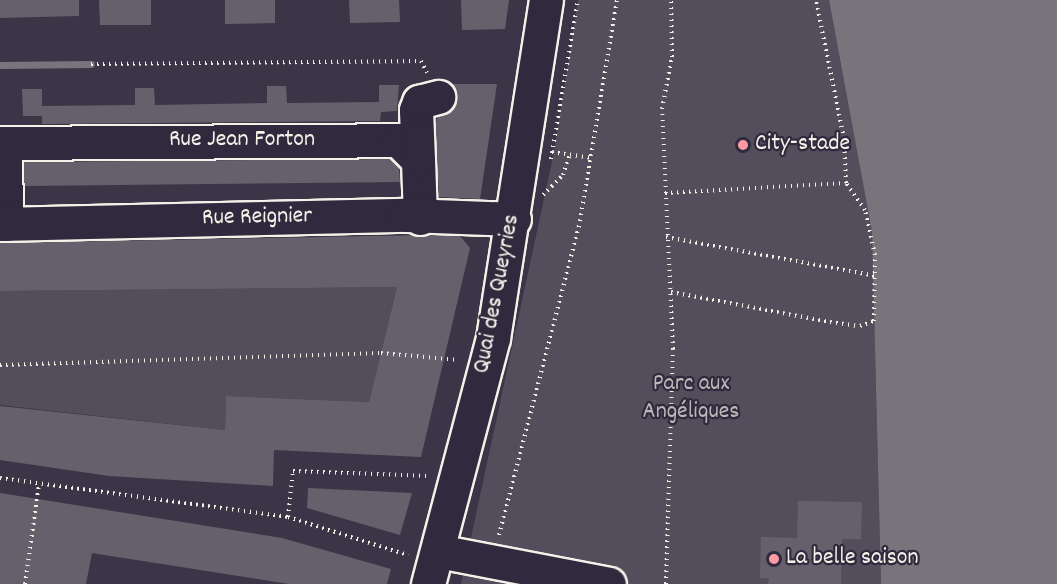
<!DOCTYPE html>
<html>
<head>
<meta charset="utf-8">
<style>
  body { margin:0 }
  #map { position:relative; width:1057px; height:584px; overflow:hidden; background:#3b3647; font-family:Dekko,sans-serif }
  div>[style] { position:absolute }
  .green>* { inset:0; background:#534e5c }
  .water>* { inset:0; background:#78747b }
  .stream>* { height:7px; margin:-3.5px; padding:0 3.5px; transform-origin:3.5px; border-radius:3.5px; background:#78747b }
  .building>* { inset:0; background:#65616c }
  .path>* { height:4px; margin-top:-2px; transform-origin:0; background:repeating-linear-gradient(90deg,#f4f1e8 0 1.5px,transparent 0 6px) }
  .roads { filter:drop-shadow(2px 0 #f4f1e8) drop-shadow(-2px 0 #f4f1e8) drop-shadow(0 2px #f4f1e8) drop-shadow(0 -2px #f4f1e8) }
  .minor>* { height:33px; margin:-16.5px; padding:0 16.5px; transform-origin:16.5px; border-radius:16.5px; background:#2f2a3d }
  .major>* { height:33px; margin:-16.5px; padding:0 16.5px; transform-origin:16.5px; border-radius:16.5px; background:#2f2a3d }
  .dots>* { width:16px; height:16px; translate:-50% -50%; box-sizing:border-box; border:3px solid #2f2a3d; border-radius:50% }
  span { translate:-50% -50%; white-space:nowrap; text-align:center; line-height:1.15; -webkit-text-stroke:4.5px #2f2a3d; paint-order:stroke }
  .street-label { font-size:24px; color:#f4f1e8 }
  .poi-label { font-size:24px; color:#f4f1e8 }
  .left { translate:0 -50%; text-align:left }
  .park-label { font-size:24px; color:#bcb8b7 }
</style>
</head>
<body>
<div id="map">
  <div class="green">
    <div style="clip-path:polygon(578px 0,829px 0,872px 232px,881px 584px,461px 584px,554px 152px)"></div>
    <div style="clip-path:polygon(397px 287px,369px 402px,226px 396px,225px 430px,0 405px,0 291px)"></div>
  </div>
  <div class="water">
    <div style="clip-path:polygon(829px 0,1057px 0,1057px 584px,881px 584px,872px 232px)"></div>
  </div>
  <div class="stream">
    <div style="left:0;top:65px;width:91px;rotate:-0.6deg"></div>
  </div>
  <div class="building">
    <div style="clip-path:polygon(0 0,79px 0,79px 16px,0 18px)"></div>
    <div style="clip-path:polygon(99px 0,151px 0,151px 25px,100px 25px)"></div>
    <div style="clip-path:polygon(225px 0,275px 0,275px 23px,225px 24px)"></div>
    <div style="clip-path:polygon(349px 0,399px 0,400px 22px,350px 23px)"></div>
    <div style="clip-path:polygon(461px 0,509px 0,505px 29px,462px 30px)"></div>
    <div style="clip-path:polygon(452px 84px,497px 84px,480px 199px,439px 197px,435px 126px,438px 116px,456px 102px)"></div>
    <div style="clip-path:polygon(379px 85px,399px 85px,397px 111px,381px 112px,380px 121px,42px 124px,42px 116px,23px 116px,22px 89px,42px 89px,42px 106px,135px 105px,135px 88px,154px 88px,155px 105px,267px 103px,267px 86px,286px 86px,287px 103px,379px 102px)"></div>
    <div style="clip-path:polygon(390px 159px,399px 168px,400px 182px,24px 186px,24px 162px)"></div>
    <div style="clip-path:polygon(428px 235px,460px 236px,470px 248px,421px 457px,274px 450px,273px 486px,109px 476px,0 460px,0 406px,225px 430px,226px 396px,369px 402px,397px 287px,0 291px,0 243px)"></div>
    <div style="clip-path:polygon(308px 488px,412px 493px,400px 535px,307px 508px)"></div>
    <div style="clip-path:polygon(0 493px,282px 538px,391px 569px,387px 584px,289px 584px,92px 553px,86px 584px,0 584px)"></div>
    <div style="clip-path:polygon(798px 501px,862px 502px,861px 539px,842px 539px,841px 584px,768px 584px,769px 578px,760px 578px,761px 537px,797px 538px)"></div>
  </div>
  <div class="path">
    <div style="left:91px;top:64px;width:330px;rotate:-0.5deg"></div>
    <div style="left:421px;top:61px;width:13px;rotate:63deg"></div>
    <div style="left:552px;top:152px;width:41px;rotate:8.3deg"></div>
    <div style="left:551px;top:159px;width:161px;rotate:-80.4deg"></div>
    <div style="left:665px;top:193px;width:181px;rotate:-3.2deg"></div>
    <div style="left:846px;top:183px;width:44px;rotate:-92.6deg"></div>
    <div style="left:844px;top:139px;width:142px;rotate:-101.4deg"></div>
    <div style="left:543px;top:195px;width:28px;rotate:-45deg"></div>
    <div style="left:563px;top:175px;width:22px;rotate:-72deg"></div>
    <div style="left:666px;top:237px;width:214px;rotate:10.5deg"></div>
    <div style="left:671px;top:292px;width:162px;rotate:10.7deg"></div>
    <div style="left:830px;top:322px;width:30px;rotate:8deg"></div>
    <div style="left:860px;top:326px;width:15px;rotate:-20deg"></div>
    <div style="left:874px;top:321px;width:66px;rotate:-89.1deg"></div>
    <div style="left:875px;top:255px;width:46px;rotate:-102.5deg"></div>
    <div style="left:865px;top:210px;width:33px;rotate:-125deg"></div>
    <div style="left:0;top:365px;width:381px;rotate:-1.8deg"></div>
    <div style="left:381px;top:353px;width:78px;rotate:5.1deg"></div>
    <div style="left:0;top:478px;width:291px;rotate:7.7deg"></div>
    <div style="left:288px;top:517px;width:126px;rotate:17.6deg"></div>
    <div style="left:288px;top:517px;width:46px;rotate:-83.8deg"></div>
    <div style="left:293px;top:471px;width:136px;rotate:2.1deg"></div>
    <div style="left:499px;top:535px;width:324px;rotate:-75.5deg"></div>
    <div style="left:580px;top:221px;width:224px;rotate:-80.5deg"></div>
    <div style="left:25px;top:584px;width:100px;rotate:-82deg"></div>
    <div style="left:666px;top:584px;width:235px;rotate:-88.3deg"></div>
    <div style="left:673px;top:349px;width:240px;rotate:-92.6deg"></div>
    <div style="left:662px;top:109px;width:53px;rotate:-79.1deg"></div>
    <div style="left:672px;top:57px;width:57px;rotate:-91deg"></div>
  </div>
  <div class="roads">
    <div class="minor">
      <div style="left:0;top:143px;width:398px;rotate:-0.4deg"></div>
      <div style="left:398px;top:140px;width:28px;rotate:45deg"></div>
      <div style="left:418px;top:160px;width:58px;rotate:88deg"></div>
      <div style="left:5px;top:143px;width:81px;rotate:89.3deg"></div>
      <div style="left:418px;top:160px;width:50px;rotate:-92.3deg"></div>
      <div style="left:416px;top:110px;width:9px;rotate:-69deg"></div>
      <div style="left:419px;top:102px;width:20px;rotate:-15deg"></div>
      <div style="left:0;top:224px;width:407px;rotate:-1.3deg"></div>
      <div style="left:407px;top:215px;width:107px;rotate:2.1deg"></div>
      <div style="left:438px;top:551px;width:174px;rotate:10.9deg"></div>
    </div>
    <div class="major">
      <div style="left:428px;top:584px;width:254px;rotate:-75.2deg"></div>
      <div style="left:493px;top:338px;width:342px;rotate:-81.1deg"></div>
    </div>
  </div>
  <div class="dots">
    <div style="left:743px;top:145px;background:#ff9aa2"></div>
    <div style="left:774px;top:559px;background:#ff9aa2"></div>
  </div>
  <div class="street-label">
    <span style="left:242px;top:141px">Rue Jean Forton</span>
    <span style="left:257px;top:218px;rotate:-1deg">Rue Reignier</span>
    <span style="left:498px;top:294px;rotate:-79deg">Quai des Queyries</span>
  </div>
  <div class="poi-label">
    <span class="left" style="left:755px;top:145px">City-stade</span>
    <span class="left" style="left:786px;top:559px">La belle saison</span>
  </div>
  <div class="park-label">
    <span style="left:691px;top:399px">Parc aux<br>Angéliques</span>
  </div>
</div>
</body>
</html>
